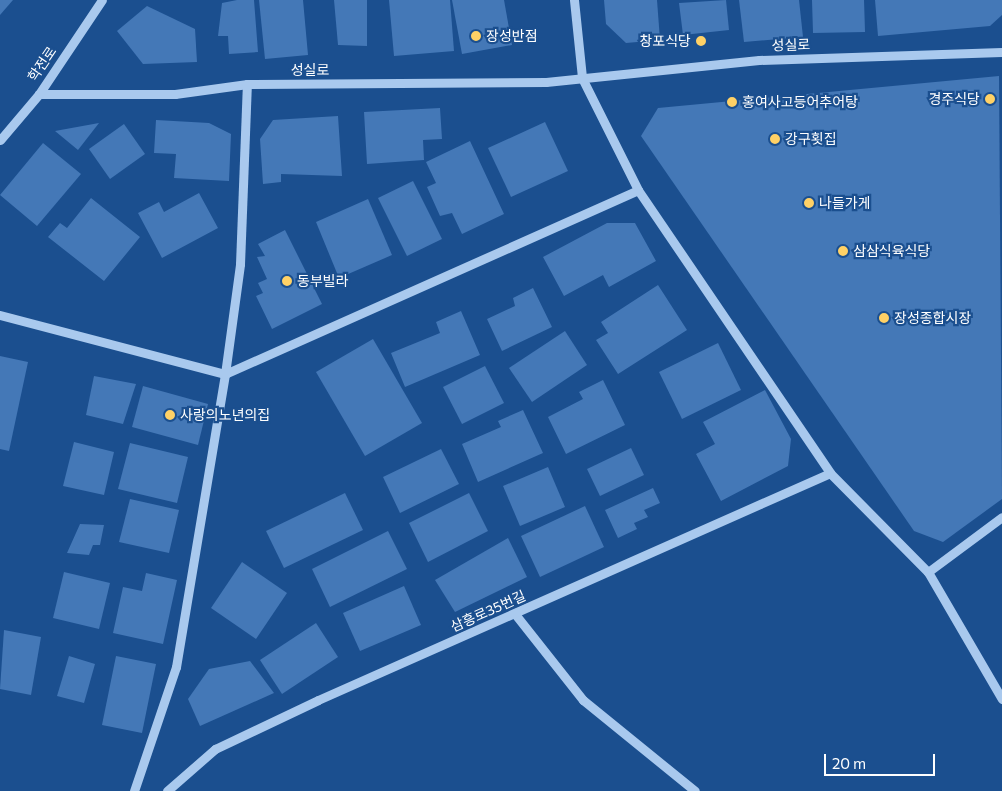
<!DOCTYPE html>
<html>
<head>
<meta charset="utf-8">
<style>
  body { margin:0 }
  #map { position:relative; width:1002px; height:791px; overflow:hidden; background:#1b4f8f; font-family:Commissioner,"Noto Sans KR",sans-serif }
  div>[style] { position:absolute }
  .building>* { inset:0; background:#4478b7 }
  .minor>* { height:9px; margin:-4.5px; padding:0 4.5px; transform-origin:4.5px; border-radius:4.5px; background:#a9c9ee }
  .dots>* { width:14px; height:14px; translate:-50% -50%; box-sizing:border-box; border:2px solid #1b4f8f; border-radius:50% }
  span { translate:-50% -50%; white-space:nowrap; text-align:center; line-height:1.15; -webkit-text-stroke:4.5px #1b4f8f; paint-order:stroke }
  .poi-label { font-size:14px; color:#fff }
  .left { translate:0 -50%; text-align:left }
  .right { translate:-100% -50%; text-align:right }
  .street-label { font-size:14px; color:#fff }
  .scale { position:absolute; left:824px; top:754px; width:111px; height:22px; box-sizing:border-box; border:2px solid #fff; border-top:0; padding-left:6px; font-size:15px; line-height:18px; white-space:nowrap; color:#fff; -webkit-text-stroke:4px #1b4f8f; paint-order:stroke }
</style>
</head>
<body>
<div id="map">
  <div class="building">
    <div style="clip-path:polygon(0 0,13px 0,0 15px)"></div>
    <div style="clip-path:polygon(237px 0,254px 0,258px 52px,229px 54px,228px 36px,218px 36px,222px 3px)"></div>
    <div style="clip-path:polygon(259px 0,303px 0,308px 55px,265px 59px)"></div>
    <div style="clip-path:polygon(334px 0,367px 0,367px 46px,338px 45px)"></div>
    <div style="clip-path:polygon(389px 0,450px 0,454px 51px,394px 56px)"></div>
    <div style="clip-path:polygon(452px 0,504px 0,512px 45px,462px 54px)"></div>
    <div style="clip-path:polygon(604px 0,657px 0,660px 40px,626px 43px,606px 24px)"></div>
    <div style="clip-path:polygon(726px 0,729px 30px,683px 35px,679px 3px)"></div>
    <div style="clip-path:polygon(739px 0,799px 0,803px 37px,744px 42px)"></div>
    <div style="clip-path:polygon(812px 0,864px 0,865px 32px,813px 33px)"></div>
    <div style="clip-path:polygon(875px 0,1002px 0,1002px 15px,990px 26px,878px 36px)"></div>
    <div style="clip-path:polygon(147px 6px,195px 29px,197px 62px,143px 64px,117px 31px)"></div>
    <div style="clip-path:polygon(999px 76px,1002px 499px,943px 542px,914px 531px,641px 136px,658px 108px)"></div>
    <div style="clip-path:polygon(440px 108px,442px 139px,423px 140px,424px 160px,367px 164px,364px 112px)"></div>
    <div style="clip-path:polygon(338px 116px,342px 176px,281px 174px,281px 182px,263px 184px,260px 139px,273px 120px)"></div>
    <div style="clip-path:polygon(156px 120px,209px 123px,231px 134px,229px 181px,174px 178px,176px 154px,154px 153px)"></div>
    <div style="clip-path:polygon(545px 122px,568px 171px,511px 197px,488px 148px)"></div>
    <div style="clip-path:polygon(99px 123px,78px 150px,55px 131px)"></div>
    <div style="clip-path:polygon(124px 124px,145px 154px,110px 179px,89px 149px)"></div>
    <div style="clip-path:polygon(470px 141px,504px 214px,462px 234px,452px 213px,440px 216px,427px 187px,436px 183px,426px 162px)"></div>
    <div style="clip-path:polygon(43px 143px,81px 174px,37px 226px,0 195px)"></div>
    <div style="clip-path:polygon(413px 181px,442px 239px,407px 256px,378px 198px)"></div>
    <div style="clip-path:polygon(199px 193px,218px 228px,162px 258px,138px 213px,159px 202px,164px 212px)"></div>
    <div style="clip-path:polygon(91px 198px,140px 237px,104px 281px,48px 237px,60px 223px,67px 228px)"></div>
    <div style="clip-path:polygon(368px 199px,392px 255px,339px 278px,316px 222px)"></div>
    <div style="clip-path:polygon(607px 223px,635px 223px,656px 261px,609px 287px,603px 275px,564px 296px,543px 257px)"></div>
    <div style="clip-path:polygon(285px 230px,322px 304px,272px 329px,256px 296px,263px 293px,258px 283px,267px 279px,257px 257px,265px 256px,258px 244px)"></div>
    <div style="clip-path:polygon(658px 285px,687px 330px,618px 374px,596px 340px,608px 333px,601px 322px)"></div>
    <div style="clip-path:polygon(533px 288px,552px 327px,502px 351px,487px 319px,515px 306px,513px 298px)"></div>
    <div style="clip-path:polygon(461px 311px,480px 355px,405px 387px,391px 353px,440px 333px,436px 322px)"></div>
    <div style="clip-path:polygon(565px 331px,587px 365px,532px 402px,509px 368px)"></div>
    <div style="clip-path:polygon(373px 339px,422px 423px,365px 456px,316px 372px)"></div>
    <div style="clip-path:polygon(718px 343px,741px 390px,682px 419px,659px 372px)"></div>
    <div style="clip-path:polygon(0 356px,28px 362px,9px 451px,0 449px)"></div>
    <div style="clip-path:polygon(485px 366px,504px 403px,462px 424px,443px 387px)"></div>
    <div style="clip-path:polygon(94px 376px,136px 384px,123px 424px,86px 415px)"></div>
    <div style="clip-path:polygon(603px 380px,625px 425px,566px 454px,548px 417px,583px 399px,579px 392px)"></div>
    <div style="clip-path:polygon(143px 386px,208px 404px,198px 445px,132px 427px)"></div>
    <div style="clip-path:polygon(765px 390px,791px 439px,788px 466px,721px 501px,696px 454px,715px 444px,703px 422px)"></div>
    <div style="clip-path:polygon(523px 410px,543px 453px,478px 482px,462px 444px,501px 427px,498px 421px)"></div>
    <div style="clip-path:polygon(74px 442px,114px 452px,104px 495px,63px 486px)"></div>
    <div style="clip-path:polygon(130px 443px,188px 457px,177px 503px,118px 489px)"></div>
    <div style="clip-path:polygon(631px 448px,644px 475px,600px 496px,587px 469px)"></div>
    <div style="clip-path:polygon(441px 449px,459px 484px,400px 513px,383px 477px)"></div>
    <div style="clip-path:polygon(548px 467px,565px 507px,520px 526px,503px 486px)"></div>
    <div style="clip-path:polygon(653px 488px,660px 503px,644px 510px,648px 517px,634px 523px,637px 529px,618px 538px,605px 510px)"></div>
    <div style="clip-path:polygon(345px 493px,363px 530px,284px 568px,266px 531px)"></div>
    <div style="clip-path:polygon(469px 493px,488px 531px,428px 562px,409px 523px)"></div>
    <div style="clip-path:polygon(130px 499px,179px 510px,169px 553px,119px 542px)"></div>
    <div style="clip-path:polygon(585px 506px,604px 547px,540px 577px,521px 536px)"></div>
    <div style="clip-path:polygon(80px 524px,104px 525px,100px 545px,93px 545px,89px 555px,67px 553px)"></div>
    <div style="clip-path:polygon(388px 531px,407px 569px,330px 607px,312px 569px)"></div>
    <div style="clip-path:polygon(508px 538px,527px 577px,455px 612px,435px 580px)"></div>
    <div style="clip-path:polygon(242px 562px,287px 593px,256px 639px,211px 608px)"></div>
    <div style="clip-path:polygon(64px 572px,110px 583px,99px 629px,53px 618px)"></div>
    <div style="clip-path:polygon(146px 573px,177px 580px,163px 644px,113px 633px,123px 587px,142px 591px)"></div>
    <div style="clip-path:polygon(404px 586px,421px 625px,360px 651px,343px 613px)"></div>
    <div style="clip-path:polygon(316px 623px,338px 657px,282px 694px,260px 660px)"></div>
    <div style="clip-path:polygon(4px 630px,41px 637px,31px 695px,0 689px)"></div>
    <div style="clip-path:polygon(69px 656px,95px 664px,84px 703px,57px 696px)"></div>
    <div style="clip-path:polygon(116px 656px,156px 664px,142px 733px,102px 725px)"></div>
    <div style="clip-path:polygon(250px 661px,274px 693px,200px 726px,188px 699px,209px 669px)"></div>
  </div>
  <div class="minor">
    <div style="left:574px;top:0;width:78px;rotate:84.1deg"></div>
    <div style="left:582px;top:78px;width:125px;rotate:63.4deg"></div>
    <div style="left:638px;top:190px;width:342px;rotate:55.8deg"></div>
    <div style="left:830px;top:473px;width:139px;rotate:45.3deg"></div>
    <div style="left:928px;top:572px;width:147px;rotate:59.8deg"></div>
    <div style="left:39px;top:94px;width:136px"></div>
    <div style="left:175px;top:94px;width:73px;rotate:-7.9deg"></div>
    <div style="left:247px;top:84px;width:299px;rotate:-0.4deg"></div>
    <div style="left:546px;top:82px;width:214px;rotate:-5.9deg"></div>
    <div style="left:759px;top:60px;width:243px;rotate:-1.9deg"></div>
    <div style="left:0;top:140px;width:60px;rotate:-49.7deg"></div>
    <div style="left:39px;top:94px;width:113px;rotate:-56.2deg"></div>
    <div style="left:0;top:315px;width:233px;rotate:14.7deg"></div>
    <div style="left:225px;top:374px;width:452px;rotate:-24deg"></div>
    <div style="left:928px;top:572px;width:92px;rotate:-36.6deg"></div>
    <div style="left:515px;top:614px;width:110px;rotate:51.7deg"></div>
    <div style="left:583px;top:700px;width:144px;rotate:39.1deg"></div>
    <div style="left:134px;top:791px;width:131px;rotate:-71.3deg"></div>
    <div style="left:176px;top:667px;width:297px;rotate:-80.5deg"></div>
    <div style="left:225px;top:374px;width:111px;rotate:-82.2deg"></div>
    <div style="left:240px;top:264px;width:180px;rotate:-87.8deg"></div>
    <div style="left:167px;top:791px;width:64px;rotate:-41.2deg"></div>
    <div style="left:215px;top:749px;width:114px;rotate:-25.4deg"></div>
    <div style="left:318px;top:700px;width:560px;rotate:-23.91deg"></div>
  </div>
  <div class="dots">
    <div style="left:476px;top:36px;background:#ffd166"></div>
    <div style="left:701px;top:41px;background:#ffd166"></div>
    <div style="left:990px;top:99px;background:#ffd166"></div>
    <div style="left:732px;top:102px;background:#ffd166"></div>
    <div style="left:775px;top:139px;background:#ffd166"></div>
    <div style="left:809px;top:203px;background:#ffd166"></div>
    <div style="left:843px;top:251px;background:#ffd166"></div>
    <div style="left:287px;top:281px;background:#ffd166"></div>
    <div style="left:884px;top:318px;background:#ffd166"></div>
    <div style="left:170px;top:415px;background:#ffd166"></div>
  </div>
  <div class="poi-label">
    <span class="left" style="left:486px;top:36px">장성반점</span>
    <span class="right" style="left:691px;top:41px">창포식당</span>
    <span class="right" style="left:980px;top:99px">경주식당</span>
    <span class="left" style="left:742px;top:102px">홍여사고등어추어탕</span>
    <span class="left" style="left:785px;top:139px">강구횟집</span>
    <span class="left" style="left:819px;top:203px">나들가게</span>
    <span class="left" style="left:853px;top:251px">삼삼식육식당</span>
    <span class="left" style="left:297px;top:281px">동부빌라</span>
    <span class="left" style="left:894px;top:318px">장성종합시장</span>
    <span class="left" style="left:180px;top:415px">사랑의노년의집</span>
  </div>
  <div class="street-label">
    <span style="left:791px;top:45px;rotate:-2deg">성실로</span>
    <span style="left:42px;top:64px;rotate:-56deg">학전로</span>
    <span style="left:310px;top:70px">성실로</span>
    <span style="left:488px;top:611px;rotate:-24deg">삼흥로35번길</span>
  </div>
  <div class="scale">20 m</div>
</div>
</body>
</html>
